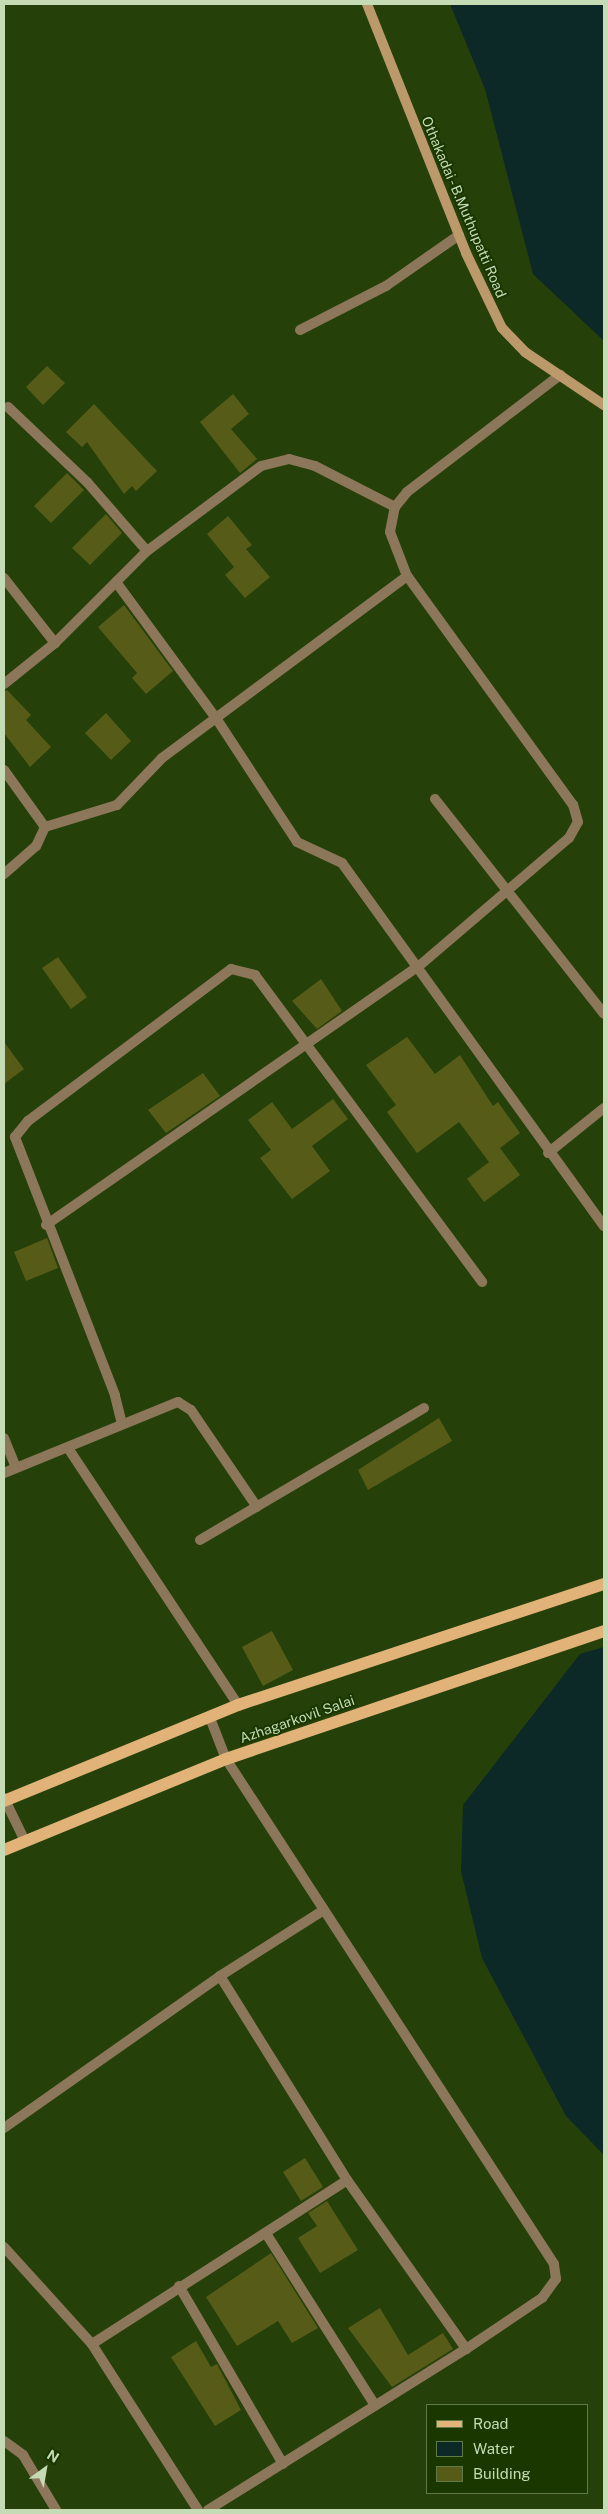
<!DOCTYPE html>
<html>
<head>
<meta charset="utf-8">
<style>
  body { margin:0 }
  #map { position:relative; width:608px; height:2514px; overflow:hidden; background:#254109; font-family:"Public Sans",sans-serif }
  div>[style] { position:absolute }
  .water>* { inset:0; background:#0c2827 }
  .building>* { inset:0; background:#565b18 }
  .service>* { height:10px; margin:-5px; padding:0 5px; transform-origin:5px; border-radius:5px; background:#8d775a }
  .minor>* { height:10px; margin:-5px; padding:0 5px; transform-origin:5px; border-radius:5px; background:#8d775a }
  .secondary>* { height:10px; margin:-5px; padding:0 5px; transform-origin:5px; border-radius:5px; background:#bc996b }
  .primary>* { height:12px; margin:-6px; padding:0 6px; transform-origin:6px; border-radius:6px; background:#e1b378 }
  span { translate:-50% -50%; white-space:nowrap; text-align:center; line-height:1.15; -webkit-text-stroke:4px #1b3700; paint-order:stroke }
  .street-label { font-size:14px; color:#c4dbb6 }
  .frame { position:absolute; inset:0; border:5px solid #c4dbb6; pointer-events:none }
  .legend { position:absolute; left:426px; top:2404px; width:162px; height:90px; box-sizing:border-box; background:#1b3700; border:1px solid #5f7949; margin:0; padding:6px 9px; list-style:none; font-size:15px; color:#c4dbb6 }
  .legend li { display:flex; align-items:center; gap:10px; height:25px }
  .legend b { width:25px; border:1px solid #5f7949 }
  .north { position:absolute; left:20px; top:2444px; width:50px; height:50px; -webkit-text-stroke:4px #1b3700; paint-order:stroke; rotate:32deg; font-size:14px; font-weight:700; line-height:20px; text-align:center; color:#c4dbb6 }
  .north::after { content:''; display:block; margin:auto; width:18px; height:22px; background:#c4dbb6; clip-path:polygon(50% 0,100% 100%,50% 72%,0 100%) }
</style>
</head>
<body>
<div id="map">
  <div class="water">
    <div style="clip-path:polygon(450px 4px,604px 4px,604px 341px,533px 274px,485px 89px)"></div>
    <div style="clip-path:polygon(604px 1647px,604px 2155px,566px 2116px,482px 1958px,461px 1871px,463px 1805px,580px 1654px)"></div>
  </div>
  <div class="building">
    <div style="clip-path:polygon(47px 366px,65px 383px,43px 405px,26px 387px)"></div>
    <div style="clip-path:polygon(233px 394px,249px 414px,231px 429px,257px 459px,240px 473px,200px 422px)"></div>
    <div style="clip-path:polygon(94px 404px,157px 471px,136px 491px,132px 486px,124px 494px,87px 442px,82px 447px,66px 432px)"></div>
    <div style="clip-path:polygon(67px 473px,84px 490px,51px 523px,34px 506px)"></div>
    <div style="clip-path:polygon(106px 514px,122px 533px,90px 565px,72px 548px)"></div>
    <div style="clip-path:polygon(228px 516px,252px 545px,246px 549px,270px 577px,245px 598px,225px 575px,234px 567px,207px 534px)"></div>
    <div style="clip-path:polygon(124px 605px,173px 671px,146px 694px,132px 678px,137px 673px,98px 627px)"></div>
    <div style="clip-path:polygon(7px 690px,31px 715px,26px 720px,51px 747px,30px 767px,4px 733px,4px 691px)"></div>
    <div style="clip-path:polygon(106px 713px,131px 741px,111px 760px,85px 733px)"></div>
    <div style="clip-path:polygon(58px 957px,87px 997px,71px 1009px,42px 968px)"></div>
    <div style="clip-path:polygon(321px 979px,342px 1011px,317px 1029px,292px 1001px)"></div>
    <div style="clip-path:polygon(407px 1037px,435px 1074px,460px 1055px,493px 1106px,498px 1102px,520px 1133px,500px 1148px,520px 1175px,484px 1202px,467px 1179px,489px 1162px,459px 1122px,417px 1153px,387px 1112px,396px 1105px,366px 1065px)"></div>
    <div style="clip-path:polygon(4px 1042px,24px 1069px,4px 1084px)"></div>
    <div style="clip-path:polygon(203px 1073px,220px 1096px,166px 1133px,148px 1110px)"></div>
    <div style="clip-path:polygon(333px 1099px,348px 1119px,312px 1146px,330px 1171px,292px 1199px,260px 1158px,271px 1150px,248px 1120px,272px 1102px,292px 1129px)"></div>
    <div style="clip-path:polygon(47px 1238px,58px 1268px,26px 1281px,14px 1252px)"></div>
    <div style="clip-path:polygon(439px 1418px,452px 1441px,368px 1490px,358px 1470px)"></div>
    <div style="clip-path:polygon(272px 1631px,293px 1670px,263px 1686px,242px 1647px)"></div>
    <div style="clip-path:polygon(305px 2158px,323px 2187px,301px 2201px,283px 2172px)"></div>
    <div style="clip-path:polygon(327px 2201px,358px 2250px,320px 2273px,298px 2238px,317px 2226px,308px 2213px)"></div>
    <div style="clip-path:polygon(271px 2253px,318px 2328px,292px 2343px,278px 2321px,237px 2346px,206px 2297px)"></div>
    <div style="clip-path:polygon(380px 2308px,408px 2355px,443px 2333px,453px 2349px,392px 2387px,348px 2328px)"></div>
    <div style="clip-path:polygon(196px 2341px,211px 2367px,217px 2364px,241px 2410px,215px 2426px,171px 2357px)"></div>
  </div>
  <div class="service">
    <div style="left:300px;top:330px;width:97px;rotate:-27.1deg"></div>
    <div style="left:386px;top:286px;width:89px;rotate:-34.9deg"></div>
  </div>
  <div class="minor">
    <div style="left:8px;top:407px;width:109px;rotate:43.5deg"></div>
    <div style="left:87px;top:482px;width:91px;rotate:49deg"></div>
    <div style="left:4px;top:578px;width:83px;rotate:51.9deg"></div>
    <div style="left:116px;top:582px;width:169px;rotate:53.7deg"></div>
    <div style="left:216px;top:718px;width:148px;rotate:56.8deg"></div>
    <div style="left:297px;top:842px;width:50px;rotate:25deg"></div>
    <div style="left:342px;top:863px;width:448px;rotate:54.2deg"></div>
    <div style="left:4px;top:684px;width:65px;rotate:-38.8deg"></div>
    <div style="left:55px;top:643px;width:130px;rotate:-45deg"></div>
    <div style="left:147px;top:551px;width:142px;rotate:-36.7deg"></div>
    <div style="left:261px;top:466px;width:29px;rotate:-14deg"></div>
    <div style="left:289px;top:459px;width:27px;rotate:15deg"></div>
    <div style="left:315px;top:466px;width:90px;rotate:27.1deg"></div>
    <div style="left:4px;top:770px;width:70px;rotate:54.3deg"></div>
    <div style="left:45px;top:827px;width:21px;rotate:115deg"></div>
    <div style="left:36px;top:846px;width:43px;rotate:138.8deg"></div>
    <div style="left:435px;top:799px;width:273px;rotate:51.8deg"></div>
    <div style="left:45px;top:827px;width:75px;rotate:-17deg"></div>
    <div style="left:117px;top:805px;width:65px;rotate:-46.2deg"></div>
    <div style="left:162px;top:758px;width:305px;rotate:-36.6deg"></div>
    <div style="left:548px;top:1153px;width:72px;rotate:-38.8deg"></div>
    <div style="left:46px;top:1225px;width:454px;rotate:-34.8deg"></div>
    <div style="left:419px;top:966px;width:197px;rotate:-40.5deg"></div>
    <div style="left:569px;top:838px;width:18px;rotate:-61deg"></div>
    <div style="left:578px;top:822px;width:18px;rotate:-106deg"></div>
    <div style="left:573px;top:805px;width:283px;rotate:-125.9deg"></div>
    <div style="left:407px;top:576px;width:47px;rotate:-111.1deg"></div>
    <div style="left:390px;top:532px;width:25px;rotate:-79deg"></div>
    <div style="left:395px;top:507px;width:19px;rotate:-51deg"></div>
    <div style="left:407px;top:492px;width:193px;rotate:-37.4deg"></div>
    <div style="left:122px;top:1424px;width:30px;rotate:-104deg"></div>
    <div style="left:115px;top:1395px;width:277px;rotate:-111.2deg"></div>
    <div style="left:15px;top:1137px;width:21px;rotate:-51deg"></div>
    <div style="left:28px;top:1121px;width:254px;rotate:-36.8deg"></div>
    <div style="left:231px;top:969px;width:25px;rotate:14deg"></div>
    <div style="left:255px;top:975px;width:382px;rotate:53.5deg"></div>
    <div style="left:4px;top:1438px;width:32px;rotate:68deg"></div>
    <div style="left:68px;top:1448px;width:308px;rotate:56.5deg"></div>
    <div style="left:4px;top:1473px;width:188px;rotate:-22.2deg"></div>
    <div style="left:178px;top:1402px;width:15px;rotate:32deg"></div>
    <div style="left:191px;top:1410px;width:117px;rotate:55.8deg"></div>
    <div style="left:200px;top:1540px;width:260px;rotate:-30.5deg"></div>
    <div style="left:4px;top:1798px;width:48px;rotate:64deg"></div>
    <div style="left:220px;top:1976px;width:240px;rotate:58.1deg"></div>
    <div style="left:347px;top:2180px;width:207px;rotate:54.8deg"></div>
    <div style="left:4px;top:2128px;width:264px;rotate:-35.1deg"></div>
    <div style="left:220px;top:1976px;width:123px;rotate:-32.4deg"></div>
    <div style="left:267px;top:2235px;width:201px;rotate:57.6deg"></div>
    <div style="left:4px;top:2247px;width:131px;rotate:47.8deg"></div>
    <div style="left:179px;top:2286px;width:206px;rotate:59.7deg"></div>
    <div style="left:4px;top:2441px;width:24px;rotate:36deg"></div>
    <div style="left:23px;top:2455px;width:64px;rotate:59deg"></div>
    <div style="left:198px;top:2510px;width:197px;rotate:-122.6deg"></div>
    <div style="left:92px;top:2344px;width:303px;rotate:-32.7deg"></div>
    <div style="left:208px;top:2510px;width:304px;rotate:-32deg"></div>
    <div style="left:466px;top:2349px;width:92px;rotate:-33.9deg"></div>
    <div style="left:542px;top:2298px;width:24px;rotate:-54deg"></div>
    <div style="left:556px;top:2279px;width:15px;rotate:-98deg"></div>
    <div style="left:554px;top:2264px;width:602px;rotate:-123deg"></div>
    <div style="left:226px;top:1759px;width:44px;rotate:-111.3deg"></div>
  </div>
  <div class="secondary">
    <div style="left:367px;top:4px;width:268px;rotate:68.3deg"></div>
    <div style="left:466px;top:253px;width:83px;rotate:64.4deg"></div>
    <div style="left:502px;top:328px;width:33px;rotate:46deg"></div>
    <div style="left:525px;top:352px;width:95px;rotate:33.9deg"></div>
  </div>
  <div class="primary">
    <div style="left:4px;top:1801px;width:253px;rotate:-22.3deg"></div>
    <div style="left:238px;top:1705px;width:385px;rotate:-18.3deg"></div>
    <div style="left:4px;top:1850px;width:240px;rotate:-22.3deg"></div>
    <div style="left:226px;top:1759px;width:399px;rotate:-18.7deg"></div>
  </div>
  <div class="street-label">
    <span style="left:464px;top:207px;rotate:67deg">Othakadai - B.Muthupatti Road</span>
    <span style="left:297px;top:1719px;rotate:-19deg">Azhagarkovil Salai</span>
  </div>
  <div class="frame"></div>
  <ul class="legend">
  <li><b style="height:6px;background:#e1b378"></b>Road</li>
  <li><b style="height:14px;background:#0c2827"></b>Water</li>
  <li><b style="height:14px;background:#565b18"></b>Building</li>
  </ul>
  <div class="north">N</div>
</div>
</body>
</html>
